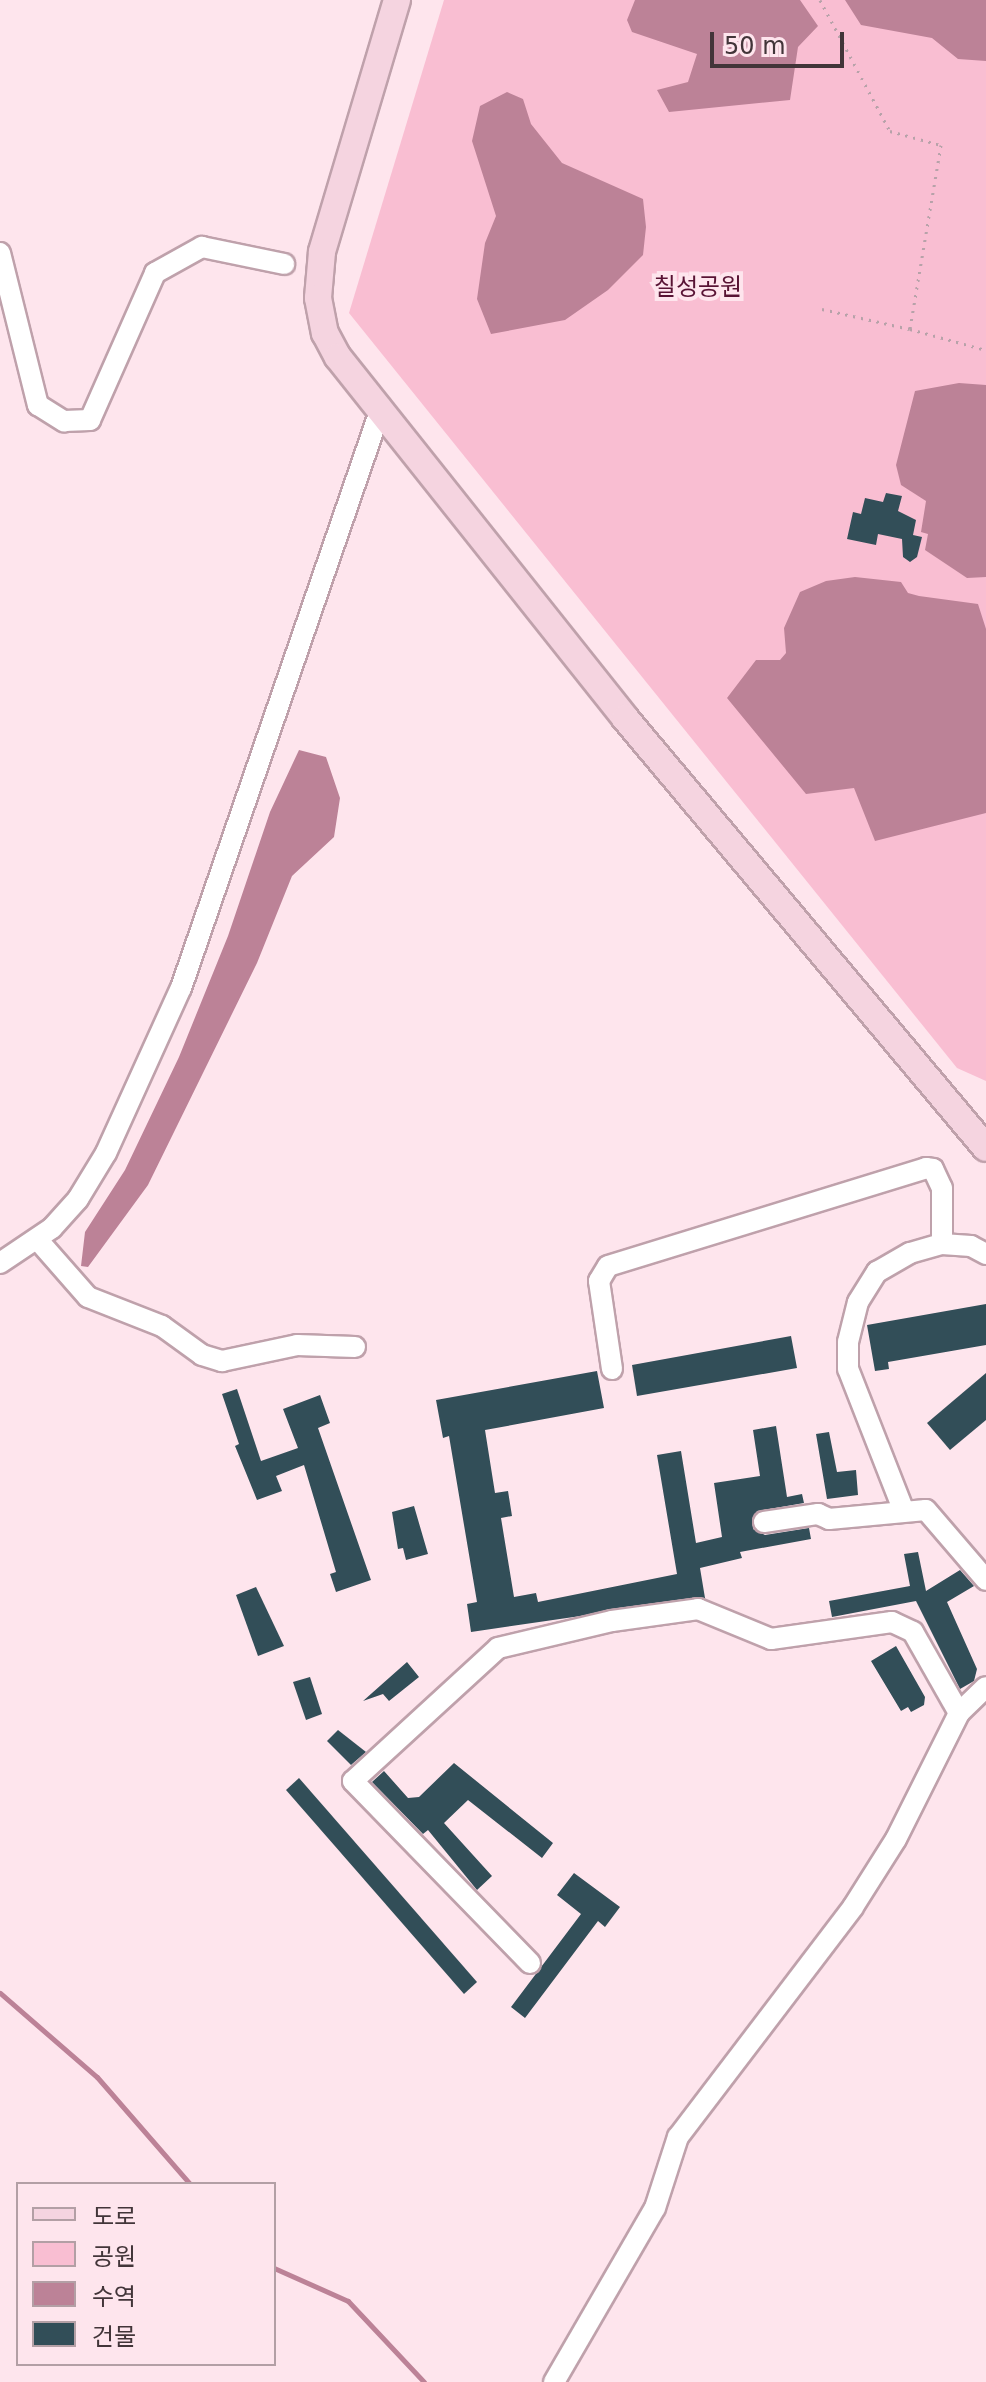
<!DOCTYPE html>
<html>
<head>
<meta charset="utf-8">
<style>
  body { margin:0 }
  #map { position:relative; width:986px; height:2382px; overflow:hidden; background:#fee5ed; font-family:"DejaVu Sans","Noto Sans KR",sans-serif }
  div>[style] { position:absolute }
  .green>* { inset:0; background:#f9bed2 }
  .water>* { inset:0; background:#bc8297 }
  .stream>* { height:5px; margin:-2.5px; padding:0 2.5px; transform-origin:2.5px; border-radius:2.5px; background:#bc8297 }
  .building>* { inset:0; background:#324e58 }
  .path>* { height:3px; margin-top:-1.5px; transform-origin:0; background:repeating-linear-gradient(90deg,#b7a2a9 0 2px,transparent 0 8px) }
  .roads { filter:drop-shadow(2px 0 #bfa1ab) drop-shadow(-2px 0 #bfa1ab) drop-shadow(0 2px #bfa1ab) drop-shadow(0 -2px #bfa1ab) }
  .minor>* { height:20px; margin:-10px; padding:0 10px; transform-origin:10px; border-radius:10px; background:#fff }
  .major>* { height:26px; margin:-13px; padding:0 13px; transform-origin:13px; border-radius:13px; background:#f5d4e0 }
  span { translate:-50% -50%; white-space:nowrap; text-align:center; line-height:1.15; -webkit-text-stroke:8px #fee5ed; paint-order:stroke }
  .park-label { font-size:24px; color:#581334 }
  .legend { position:absolute; left:16px; top:2182px; width:260px; height:184px; box-sizing:border-box; background:#fee5ed; border:2px solid #b39fa5; margin:0; padding:10px 14px; list-style:none; font-size:24px; color:#423539 }
  .legend li { display:flex; align-items:center; gap:16px; height:40px }
  .legend b { width:40px; border:2px solid #b39fa5 }
  .scale { position:absolute; left:710px; top:32px; width:134px; height:36px; box-sizing:border-box; border:4px solid #423539; border-top:0; padding-left:10px; font-size:24px; line-height:28px; white-space:nowrap; color:#423539; -webkit-text-stroke:6px #fee5ed; paint-order:stroke }
</style>
</head>
<body>
<div id="map">
  <div class="green">
    <div style="clip-path:polygon(444px 0,986px 0,986px 1081px,957px 1068px,349px 313px)"></div>
  </div>
  <div class="water">
    <div style="clip-path:polygon(635px 0,800px 0,818px 26px,798px 47px,790px 100px,669px 112px,657px 90px,688px 82px,697px 54px,632px 32px,627px 20px)"></div>
    <div style="clip-path:polygon(845px 0,986px 0,986px 61px,958px 59px,932px 38px,861px 25px)"></div>
    <div style="clip-path:polygon(507px 92px,523px 99px,531px 124px,562px 163px,643px 199px,646px 227px,643px 255px,608px 290px,565px 320px,491px 334px,477px 299px,485px 243px,496px 216px,472px 141px,480px 106px)"></div>
    <div style="clip-path:polygon(959px 383px,986px 385px,986px 577px,967px 578px,925px 550px,928px 534px,921px 532px,926px 501px,901px 485px,896px 465px,915px 391px)"></div>
    <div style="clip-path:polygon(855px 577px,901px 582px,908px 593px,919px 596px,978px 604px,986px 629px,986px 813px,875px 841px,854px 788px,806px 794px,727px 698px,756px 660px,780px 660px,786px 653px,784px 628px,800px 592px,826px 581px)"></div>
    <div style="clip-path:polygon(299px 750px,326px 757px,340px 798px,334px 837px,292px 876px,257px 963px,148px 1185px,88px 1267px,81px 1266px,85px 1232px,125px 1170px,179px 1057px,228px 936px,270px 812px)"></div>
  </div>
  <div class="stream">
    <div style="left:0;top:1993px;width:128px;rotate:40.9deg"></div>
    <div style="left:97px;top:2077px;width:142px;rotate:49deg"></div>
    <div style="left:274px;top:2268px;width:81px;rotate:24deg"></div>
    <div style="left:348px;top:2301px;width:111px;rotate:46.8deg"></div>
  </div>
  <div class="building">
    <div style="clip-path:polygon(886px 493px,902px 496px,898px 511px,916px 520px,913px 535px,922px 537px,917px 557px,910px 562px,903px 557px,902px 539px,878px 534px,876px 545px,847px 539px,853px 512px,861px 514px,865px 498px,883px 502px)"></div>
    <div style="clip-path:polygon(986px 1304px,986px 1345px,888px 1362px,889px 1369px,875px 1371px,867px 1325px)"></div>
    <div style="clip-path:polygon(791px 1336px,797px 1368px,637px 1396px,632px 1365px)"></div>
    <div style="clip-path:polygon(597px 1371px,604px 1408px,485px 1430px,495px 1493px,508px 1491px,512px 1516px,501px 1518px,514px 1597px,536px 1593px,538px 1602px,677px 1574px,657px 1455px,681px 1451px,696px 1543px,722px 1537px,714px 1483px,760px 1476px,753px 1430px,776px 1426px,787px 1497px,802px 1494px,804px 1503px,757px 1511px,753px 1529px,765px 1535px,809px 1528px,811px 1539px,740px 1552px,742px 1558px,700px 1568px,705px 1598px,471px 1632px,467px 1604px,477px 1602px,449px 1436px,443px 1438px,436px 1400px)"></div>
    <div style="clip-path:polygon(986px 1373px,986px 1420px,950px 1450px,927px 1423px)"></div>
    <div style="clip-path:polygon(237px 1389px,261px 1461px,298px 1448px,283px 1409px,320px 1395px,330px 1423px,318px 1428px,371px 1580px,336px 1592px,330px 1574px,336px 1572px,304px 1465px,276px 1476px,282px 1491px,257px 1500px,235px 1446px,239px 1444px,222px 1394px)"></div>
    <div style="clip-path:polygon(829px 1432px,837px 1472px,856px 1470px,858px 1495px,827px 1499px,816px 1434px)"></div>
    <div style="clip-path:polygon(414px 1506px,428px 1554px,406px 1560px,403px 1548px,398px 1549px,392px 1512px)"></div>
    <div style="clip-path:polygon(918px 1552px,926px 1591px,960px 1570px,974px 1586px,947px 1602px,977px 1669px,974px 1681px,960px 1689px,916px 1601px,832px 1617px,829px 1601px,910px 1586px,904px 1554px)"></div>
    <div style="clip-path:polygon(256px 1587px,284px 1646px,258px 1656px,236px 1595px)"></div>
    <div style="clip-path:polygon(896px 1646px,925px 1697px,924px 1705px,911px 1712px,908px 1707px,901px 1711px,871px 1661px)"></div>
    <div style="clip-path:polygon(407px 1662px,419px 1677px,389px 1701px,383px 1694px,363px 1701px)"></div>
    <div style="clip-path:polygon(310px 1677px,322px 1714px,306px 1720px,293px 1682px)"></div>
    <div style="clip-path:polygon(338px 1730px,366px 1752px,351px 1765px,327px 1741px)"></div>
    <div style="clip-path:polygon(454px 1763px,553px 1843px,542px 1858px,468px 1800px,444px 1823px,492px 1876px,477px 1890px,428px 1830px,423px 1834px,372px 1782px,384px 1771px,408px 1798px,419px 1797px)"></div>
    <div style="clip-path:polygon(299px 1778px,477px 1982px,464px 1994px,286px 1790px)"></div>
    <div style="clip-path:polygon(574px 1873px,620px 1907px,605px 1927px,598px 1921px,525px 2018px,511px 2007px,581px 1914px,557px 1895px)"></div>
  </div>
  <div class="path">
    <div style="left:820px;top:0;width:149px;rotate:61.9deg"></div>
    <div style="left:890px;top:131px;width:53px;rotate:15.4deg"></div>
    <div style="left:941px;top:145px;width:187px;rotate:99.6deg"></div>
    <div style="left:910px;top:329px;width:79px;rotate:15.4deg"></div>
    <div style="left:822px;top:309px;width:90px;rotate:12.8deg"></div>
  </div>
  <div class="roads">
    <div class="minor">
      <div style="left:0;top:253px;width:157px;rotate:76deg"></div>
      <div style="left:38px;top:405px;width:31px;rotate:32deg"></div>
      <div style="left:64px;top:421px;width:26px;rotate:-2deg"></div>
      <div style="left:90px;top:420px;width:161px;rotate:-66.1deg"></div>
      <div style="left:155px;top:273px;width:54px;rotate:-29deg"></div>
      <div style="left:202px;top:247px;width:84px;rotate:11.7deg"></div>
      <div style="left:37px;top:1239px;width:77px;rotate:48.7deg"></div>
      <div style="left:88px;top:1297px;width:79px;rotate:21.4deg"></div>
      <div style="left:162px;top:1326px;width:49px;rotate:35.9deg"></div>
      <div style="left:202px;top:1355px;width:21px;rotate:17deg"></div>
      <div style="left:222px;top:1361px;width:77px;rotate:-12deg"></div>
      <div style="left:297px;top:1345px;width:58px;rotate:2deg"></div>
      <div style="left:0;top:1263px;width:63px;rotate:-33.9deg"></div>
      <div style="left:52px;top:1228px;width:39px;rotate:-48deg"></div>
      <div style="left:78px;top:1199px;width:54px;rotate:-58.7deg"></div>
      <div style="left:106px;top:1153px;width:181px;rotate:-65.6deg"></div>
      <div style="left:181px;top:988px;width:614px;rotate:-70.97deg"></div>
      <div style="left:612px;top:1369px;width:89px;rotate:-98.4deg"></div>
      <div style="left:599px;top:1281px;width:17px;rotate:-59deg"></div>
      <div style="left:608px;top:1266px;width:333px;rotate:-17.1deg"></div>
      <div style="left:926px;top:1168px;width:7px;rotate:8deg"></div>
      <div style="left:933px;top:1169px;width:21px;rotate:65deg"></div>
      <div style="left:942px;top:1188px;width:56px;rotate:90deg"></div>
      <div style="left:903px;top:1509px;width:150px;rotate:-111.4deg"></div>
      <div style="left:848px;top:1369px;width:27px;rotate:-90deg"></div>
      <div style="left:848px;top:1342px;width:41px;rotate:-76deg"></div>
      <div style="left:858px;top:1302px;width:36px;rotate:-58deg"></div>
      <div style="left:877px;top:1272px;width:38px;rotate:-30deg"></div>
      <div style="left:910px;top:1253px;width:33px;rotate:-16deg"></div>
      <div style="left:942px;top:1244px;width:29px;rotate:4deg"></div>
      <div style="left:971px;top:1246px;width:17px;rotate:28deg"></div>
      <div style="left:764px;top:1522px;width:55px;rotate:-8.4deg"></div>
      <div style="left:818px;top:1514px;width:12px;rotate:24deg"></div>
      <div style="left:829px;top:1519px;width:97px;rotate:-5.3deg"></div>
      <div style="left:926px;top:1510px;width:92px;rotate:49.4deg"></div>
      <div style="left:530px;top:1963px;width:254px;rotate:-134.2deg"></div>
      <div style="left:353px;top:1781px;width:197px;rotate:-42.5deg"></div>
      <div style="left:498px;top:1648px;width:117px;rotate:-13.3deg"></div>
      <div style="left:612px;top:1621px;width:87px;rotate:-7.9deg"></div>
      <div style="left:698px;top:1609px;width:79px;rotate:22.3deg"></div>
      <div style="left:771px;top:1639px;width:122px;rotate:-8deg"></div>
      <div style="left:892px;top:1622px;width:23px;rotate:25deg"></div>
      <div style="left:913px;top:1632px;width:93px;rotate:60.4deg"></div>
      <div style="left:554px;top:2382px;width:201px;rotate:-59.9deg"></div>
      <div style="left:655px;top:2208px;width:75px;rotate:-72.1deg"></div>
      <div style="left:678px;top:2137px;width:289px;rotate:-52.7deg"></div>
      <div style="left:853px;top:1907px;width:80px;rotate:-57.7deg"></div>
      <div style="left:896px;top:1839px;width:141px;rotate:-63.4deg"></div>
      <div style="left:959px;top:1713px;width:37px;rotate:-44deg"></div>
    </div>
    <div class="major">
      <div style="left:397px;top:0;width:263px;rotate:106.6deg"></div>
      <div style="left:322px;top:252px;width:46px;rotate:95deg"></div>
      <div style="left:318px;top:298px;width:36px;rotate:79deg"></div>
      <div style="left:325px;top:333px;width:27px;rotate:62deg"></div>
      <div style="left:338px;top:357px;width:461px;rotate:51.5deg"></div>
      <div style="left:625px;top:718px;width:561px;rotate:49.99deg"></div>
    </div>
  </div>
  <div class="park-label">
    <span style="left:698px;top:288px">칠성공원</span>
  </div>
  <ul class="legend">
  <li><b style="height:10px;background:#f5d4e0"></b>도로</li>
  <li><b style="height:22px;background:#f9bed2"></b>공원</li>
  <li><b style="height:22px;background:#bc8297"></b>수역</li>
  <li><b style="height:22px;background:#324e58"></b>건물</li>
  </ul>
  <div class="scale">50 m</div>
</div>
</body>
</html>
